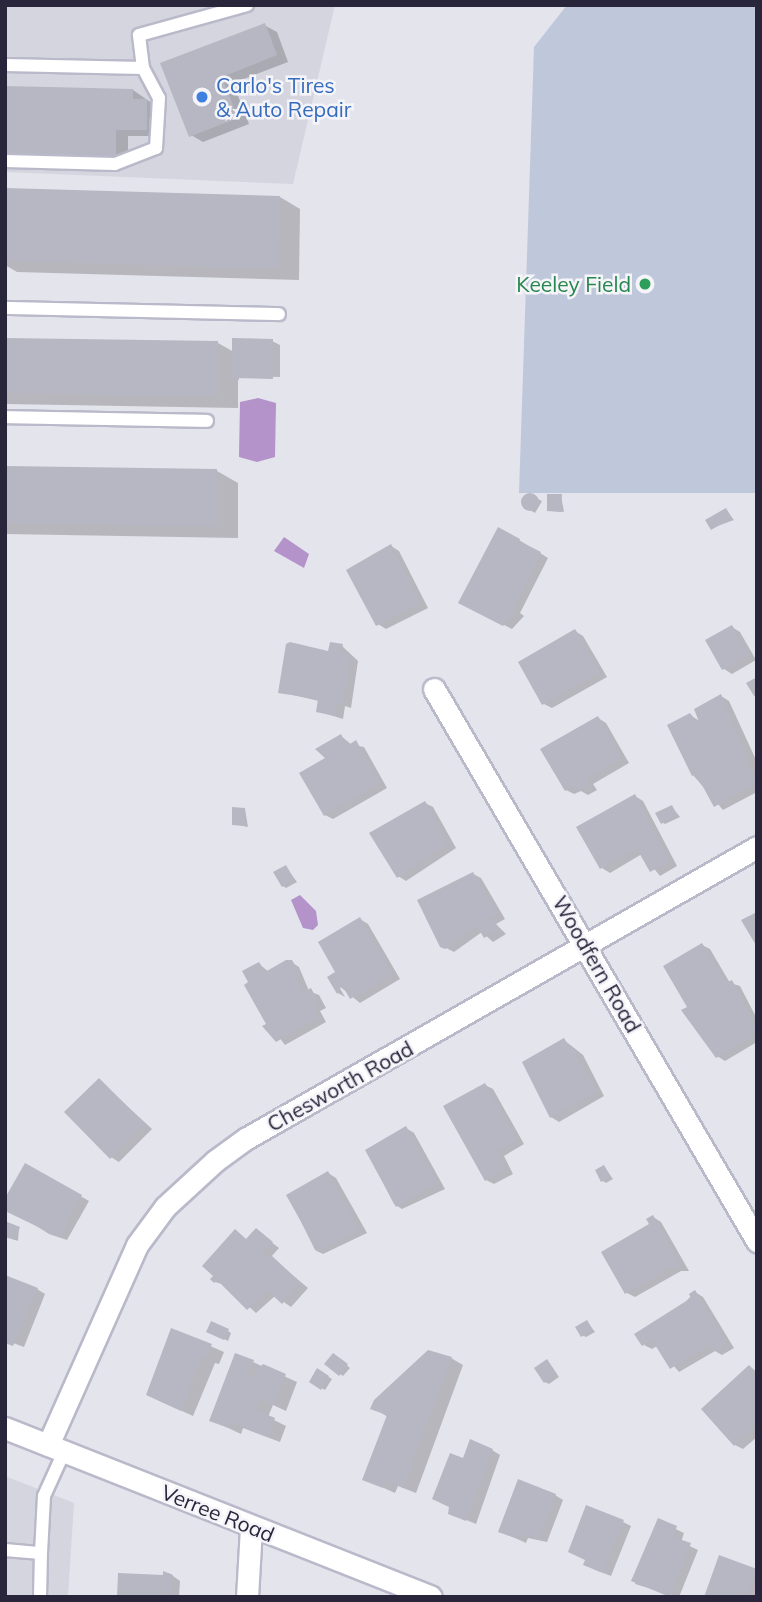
<!DOCTYPE html>
<html>
<head>
<meta charset="utf-8">
<style>
  body { margin:0 }
  #map { position:relative; width:762px; height:1602px; overflow:hidden; background:#e4e4ec; font-family:Mulish,sans-serif }
  div>[style] { position:absolute }
  .built>* { inset:0; background:#d5d5df }
  .green>* { inset:0; background:#bfc7da }
  .water>* { inset:0; background:#b393ca }
  .shadow>* { inset:0; background:#0003 }
  .building>* { inset:0; background:#b7b7c3 }
  .round { border-radius:50% }
  .roads { filter:drop-shadow(2px 0 #bab9ca) drop-shadow(-2px 0 #bab9ca) drop-shadow(0 2px #bab9ca) drop-shadow(0 -2px #bab9ca) }
  .lane>* { height:12px; margin:-6px; padding:0 6px; transform-origin:6px; border-radius:6px; background:#fff }
  .street>* { height:21px; margin:-10.5px; padding:0 10.5px; transform-origin:10.5px; border-radius:10.5px; background:#fff }
  .secondary>* { height:21px; margin:-10.5px; padding:0 10.5px; transform-origin:10.5px; border-radius:10.5px; background:#fff }
  .dots>* { width:19px; height:19px; translate:-50% -50%; box-sizing:border-box; border:4px solid #f4f4f9; border-radius:50% }
  span { translate:-50% -50%; white-space:nowrap; text-align:center; line-height:1.15; -webkit-text-stroke:5px #f4f4f9; paint-order:stroke }
  .shop-label { font-size:21px; color:#366cbe }
  .left { translate:0 -50%; text-align:left }
  .leisure-label { font-size:21px; color:#27864d }
  .right { translate:-100% -50%; text-align:right }
  .street-label { font-size:21px; color:#29253b }
  .frame { position:absolute; inset:0; border:7px solid #29253b; pointer-events:none }
</style>
</head>
<body>
<div id="map">
  <div class="built">
    <div style="clip-path:polygon(5px 5px,335px 5px,293px 184px,5px 172px)"></div>
    <div style="clip-path:polygon(5px 1476px,74px 1503px,68px 1597px,5px 1597px)"></div>
  </div>
  <div class="green">
    <div style="clip-path:polygon(567px 5px,757px 5px,757px 493px,519px 493px,534px 47px)"></div>
  </div>
  <div class="water">
    <div style="clip-path:polygon(258px 398px,276px 403px,275px 457px,257px 462px,239px 457px,240px 402px)"></div>
    <div style="clip-path:polygon(284px 537px,309px 554px,304px 568px,274px 551px)"></div>
    <div style="clip-path:polygon(300px 895px,316px 911px,318px 925px,313px 930px,303px 928px,291px 900px)"></div>
  </div>
  <div class="shadow">
    <div style="clip-path:polygon(264px 25px,277px 32px,288px 62px,233px 83px,249px 124px,203px 142px,191px 135px,163px 64px)"></div>
    <div style="clip-path:polygon(5px 88px,133px 90px,159px 108px,158px 136px,128px 136px,128px 162px,5px 160px)"></div>
    <div style="clip-path:polygon(5px 189px,280px 197px,300px 209px,299px 280px,17px 272px,5px 265px)"></div>
    <div style="clip-path:polygon(5px 340px,218px 343px,234px 352px,272px 341px,280px 345px,280px 377px,239px 376px,239px 380px,280px 382px,238px 380px,238px 408px,5px 404px)"></div>
    <div style="clip-path:polygon(5px 468px,217px 471px,238px 483px,238px 538px,5px 534px)"></div>
    <div style="clip-path:polygon(529px 495px,542px 501px,535px 513px,522px 505px)"></div>
    <div style="clip-path:polygon(561px 496px,564px 512px,548px 510px)"></div>
    <div style="clip-path:polygon(726px 510px,734px 520px,712px 528px)"></div>
    <div style="clip-path:polygon(519px 540px,548px 558px,520px 613px,524px 616px,512px 629px,461px 602px)"></div>
    <div style="clip-path:polygon(391px 546px,399px 551px,428px 608px,386px 629px,378px 624px)"></div>
    <div style="clip-path:polygon(732px 627px,740px 632px,756px 660px,732px 674px,724px 669px)"></div>
    <div style="clip-path:polygon(575px 631px,583px 636px,607px 677px,552px 708px,544px 704px)"></div>
    <div style="clip-path:polygon(342px 646px,358px 661px,351px 708px,345px 706px,343px 719px,317px 711px,319px 701px,280px 692px)"></div>
    <div style="clip-path:polygon(721px 696px,729px 701px,757px 762px,757px 792px,723px 810px,693px 775px,690px 715px,701px 722px)"></div>
    <div style="clip-path:polygon(598px 718px,606px 723px,629px 763px,593px 784px,597px 790px,588px 795px,581px 791px,574px 794px,566px 790px)"></div>
    <div style="clip-path:polygon(341px 736px,352px 745px,364px 747px,387px 788px,333px 819px,325px 815px,328px 758px)"></div>
    <div style="clip-path:polygon(635px 796px,643px 801px,677px 866px,660px 876px,642px 854px,610px 873px,602px 868px,579px 828px)"></div>
    <div style="clip-path:polygon(425px 803px,433px 807px,456px 848px,406px 881px,398px 876px)"></div>
    <div style="clip-path:polygon(672px 807px,680px 817px,665px 824px,662px 822px)"></div>
    <div style="clip-path:polygon(245px 809px,248px 827px,234px 824px)"></div>
    <div style="clip-path:polygon(286px 867px,297px 882px,286px 888px,283px 886px)"></div>
    <div style="clip-path:polygon(473px 874px,481px 878px,505px 919px,496px 924px,506px 934px,493px 942px,482px 932px,454px 952px,442px 946px)"></div>
    <div style="clip-path:polygon(360px 919px,368px 924px,400px 979px,360px 1003px,338px 985px,345px 997px,338px 993px,329px 977px,338px 972px)"></div>
    <div style="clip-path:polygon(702px 945px,710px 949px,730px 983px,740px 986px,757px 1019px,757px 1042px,725px 1061px,717px 1056px,689px 1007px)"></div>
    <div style="clip-path:polygon(291px 962px,299px 967px,309px 991px,319px 995px,326px 1008px,320px 1011px,326px 1022px,285px 1045px,269px 1024px,259px 964px,269px 972px)"></div>
    <div style="clip-path:polygon(564px 1040px,583px 1055px,604px 1096px,559px 1122px,551px 1117px)"></div>
    <div style="clip-path:polygon(99px 1080px,152px 1129px,119px 1162px,111px 1157px)"></div>
    <div style="clip-path:polygon(485px 1085px,493px 1089px,524px 1144px,504px 1156px,513px 1174px,494px 1184px,486px 1180px)"></div>
    <div style="clip-path:polygon(406px 1128px,414px 1133px,445px 1189px,402px 1209px,394px 1204px,367px 1151px)"></div>
    <div style="clip-path:polygon(26px 1165px,89px 1201px,67px 1240px,49px 1234px,5px 1206px)"></div>
    <div style="clip-path:polygon(604px 1167px,613px 1179px,606px 1183px,603px 1181px)"></div>
    <div style="clip-path:polygon(328px 1173px,336px 1178px,367px 1233px,323px 1254px,315px 1250px,288px 1195px)"></div>
    <div style="clip-path:polygon(653px 1217px,661px 1222px,689px 1271px,681px 1271px,635px 1297px,627px 1293px)"></div>
    <div style="clip-path:polygon(19px 1228px,18px 1241px,5px 1236px)"></div>
    <div style="clip-path:polygon(256px 1230px,279px 1248px,271px 1257px,308px 1288px,291px 1307px,275px 1296px,256px 1313px,225px 1285px,215px 1282px,235px 1232px,247px 1240px)"></div>
    <div style="clip-path:polygon(37px 1289px,45px 1294px,24px 1347px,5px 1340px)"></div>
    <div style="clip-path:polygon(695px 1292px,703px 1297px,734px 1348px,722px 1355px,715px 1351px,679px 1372px,657px 1346px,652px 1349px,644px 1345px)"></div>
    <div style="clip-path:polygon(587px 1322px,595px 1332px,586px 1337px,582px 1335px)"></div>
    <div style="clip-path:polygon(173px 1330px,224px 1352px,219px 1364px,215px 1363px,193px 1416px,160px 1401px)"></div>
    <div style="clip-path:polygon(208px 1331px,228px 1331px,231px 1333px,228px 1341px)"></div>
    <div style="clip-path:polygon(337px 1357px,350px 1368px,343px 1376px,340px 1374px)"></div>
    <div style="clip-path:polygon(451px 1358px,463px 1365px,416px 1493px,398px 1486px,395px 1493px,364px 1479px,388px 1417px,373px 1408px)"></div>
    <div style="clip-path:polygon(547px 1361px,559px 1377px,549px 1384px,545px 1382px)"></div>
    <div style="clip-path:polygon(253px 1362px,297px 1382px,286px 1411px,273px 1405px,268px 1417px,286px 1426px,280px 1442px,243px 1428px,241px 1434px,211px 1420px)"></div>
    <div style="clip-path:polygon(750px 1367px,757px 1372px,757px 1437px,743px 1449px,735px 1445px)"></div>
    <div style="clip-path:polygon(318px 1371px,332px 1379px,325px 1390px,311px 1382px)"></div>
    <div style="clip-path:polygon(492px 1450px,500px 1455px,476px 1524px,450px 1513px,464px 1460px)"></div>
    <div style="clip-path:polygon(555px 1495px,563px 1500px,547px 1542px,528px 1538px,526px 1543px,500px 1531px)"></div>
    <div style="clip-path:polygon(659px 1521px,684px 1533px,681px 1542px,698px 1550px,679px 1597px,635px 1584px)"></div>
    <div style="clip-path:polygon(623px 1522px,631px 1526px,611px 1576px,593px 1569px)"></div>
    <div style="clip-path:polygon(720px 1558px,757px 1571px,756px 1597px,705px 1597px)"></div>
    <div style="clip-path:polygon(169px 1573px,180px 1581px,179px 1597px,119px 1597px)"></div>
  </div>
  <div class="building">
    <div style="clip-path:polygon(265px 23px,277px 55px,222px 77px,238px 118px,189px 137px,160px 63px)"></div>
    <div style="clip-path:polygon(5px 86px,133px 89px,133px 99px,147px 99px,147px 130px,116px 130px,116px 156px,5px 154px)"></div>
    <div style="clip-path:polygon(5px 188px,280px 196px,278px 269px,5px 261px)"></div>
    <div style="clip-path:polygon(5px 338px,218px 341px,218px 397px,5px 393px)"></div>
    <div style="clip-path:polygon(232px 338px,273px 339px,273px 379px,232px 378px)"></div>
    <div style="clip-path:polygon(5px 466px,217px 469px,217px 527px,5px 523px)"></div>
    <div class="round" style="left:521px;top:493px;width:18px;height:18px"></div>
    <div style="clip-path:polygon(547px 494px,562px 494px,561px 512px,547px 511px)"></div>
    <div style="clip-path:polygon(726px 508px,732px 518px,711px 530px,705px 520px)"></div>
    <div style="clip-path:polygon(498px 527px,520px 539px,513px 557px,521px 542px,541px 552px,513px 608px,517px 610px,503px 626px,458px 603px)"></div>
    <div style="clip-path:polygon(391px 544px,421px 604px,376px 626px,346px 570px)"></div>
    <div style="clip-path:polygon(732px 625px,749px 655px,722px 670px,705px 640px)"></div>
    <div style="clip-path:polygon(575px 629px,600px 672px,542px 705px,518px 662px)"></div>
    <div style="clip-path:polygon(290px 642px,328px 651px,330px 642px,343px 644px,341px 653px,351px 655px,343px 704px,337px 703px,335px 716px,316px 712px,318px 699px,278px 693px,286px 644px)"></div>
    <div style="clip-path:polygon(757px 677px,757px 695px,754px 696px,746px 683px)"></div>
    <div style="clip-path:polygon(721px 694px,757px 783px,714px 807px,696px 774px,692px 776px,667px 725px,690px 713px,701px 727px,694px 709px)"></div>
    <div style="clip-path:polygon(598px 716px,622px 758px,587px 779px,590px 785px,579px 791px,575px 785px,565px 791px,540px 749px)"></div>
    <div style="clip-path:polygon(341px 734px,347px 746px,356px 740px,380px 783px,324px 816px,299px 773px,325px 758px,315px 749px)"></div>
    <div style="clip-path:polygon(635px 794px,670px 861px,650px 872px,637px 849px,600px 869px,576px 827px)"></div>
    <div style="clip-path:polygon(425px 801px,449px 843px,397px 878px,369px 833px)"></div>
    <div style="clip-path:polygon(672px 805px,677px 815px,661px 824px,655px 813px)"></div>
    <div style="clip-path:polygon(232px 807px,245px 808px,245px 826px,232px 825px)"></div>
    <div style="clip-path:polygon(286px 865px,294px 879px,282px 887px,273px 872px)"></div>
    <div style="clip-path:polygon(473px 872px,498px 914px,490px 919px,500px 929px,484px 938px,477px 926px,445px 949px,440px 947px,417px 900px)"></div>
    <div style="clip-path:polygon(757px 912px,757px 947px,741px 920px)"></div>
    <div style="clip-path:polygon(360px 917px,393px 975px,350px 999px,342px 985px,337px 994px,327px 977px,335px 972px,318px 942px)"></div>
    <div style="clip-path:polygon(702px 943px,726px 983px,732px 980px,757px 1028px,757px 1034px,716px 1058px,681px 1010px,687px 1007px,663px 966px)"></div>
    <div style="clip-path:polygon(286px 960px,292px 960px,301px 976px,296px 978px,304px 992px,311px 988px,319px 1003px,313px 1007px,319px 1017px,276px 1042px,262px 1026px,266px 1024px,244px 985px,248px 982px,242px 971px,259px 962px,265px 972px)"></div>
    <div style="clip-path:polygon(564px 1038px,571px 1050px,575px 1048px,575px 1056px,598px 1091px,550px 1118px,522px 1062px)"></div>
    <div style="clip-path:polygon(99px 1078px,145px 1124px,110px 1159px,64px 1112px)"></div>
    <div style="clip-path:polygon(485px 1083px,518px 1140px,497px 1151px,506px 1169px,485px 1181px,443px 1106px)"></div>
    <div style="clip-path:polygon(406px 1126px,438px 1184px,396px 1207px,365px 1150px)"></div>
    <div style="clip-path:polygon(25px 1163px,82px 1195px,59px 1237px,5px 1211px,5px 1198px)"></div>
    <div style="clip-path:polygon(604px 1165px,611px 1177px,601px 1182px,595px 1170px)"></div>
    <div style="clip-path:polygon(328px 1171px,360px 1229px,318px 1252px,286px 1195px)"></div>
    <div style="clip-path:polygon(653px 1215px,682px 1266px,676px 1270px,674px 1266px,625px 1294px,601px 1252px,649px 1224px,646px 1219px)"></div>
    <div style="clip-path:polygon(5px 1221px,20px 1227px,15px 1240px,5px 1237px)"></div>
    <div style="clip-path:polygon(256px 1228px,273px 1242px,262px 1254px,267px 1258px,271px 1255px,301px 1283px,282px 1304px,268px 1291px,247px 1310px,217px 1280px,214px 1283px,210px 1279px,213px 1276px,202px 1266px,235px 1229px,246px 1239px)"></div>
    <div style="clip-path:polygon(5px 1275px,38px 1288px,13px 1346px,5px 1343px)"></div>
    <div style="clip-path:polygon(695px 1290px,727px 1343px,713px 1352px,709px 1345px,670px 1369px,652px 1340px,642px 1346px,634px 1334px,691px 1298px,689px 1294px)"></div>
    <div style="clip-path:polygon(587px 1320px,593px 1330px,581px 1337px,575px 1327px)"></div>
    <div style="clip-path:polygon(211px 1321px,229px 1329px,224px 1340px,206px 1332px)"></div>
    <div style="clip-path:polygon(171px 1328px,212px 1344px,206px 1359px,202px 1357px,181px 1411px,146px 1395px)"></div>
    <div style="clip-path:polygon(428px 1350px,452px 1357px,403px 1488px,386px 1480px,383px 1488px,362px 1480px,387px 1415px,370px 1409px,374px 1400px)"></div>
    <div style="clip-path:polygon(235px 1353px,254px 1360px,248px 1375px,258px 1378px,255px 1373px,263px 1364px,286px 1374px,274px 1405px,260px 1400px,256px 1410px,275px 1418px,268px 1437px,231px 1422px,229px 1428px,209px 1421px)"></div>
    <div style="clip-path:polygon(333px 1353px,348px 1364px,339px 1376px,324px 1364px)"></div>
    <div style="clip-path:polygon(547px 1359px,557px 1374px,544px 1383px,534px 1368px)"></div>
    <div style="clip-path:polygon(749px 1365px,757px 1373px,757px 1426px,734px 1446px,701px 1409px)"></div>
    <div style="clip-path:polygon(317px 1368px,329px 1376px,321px 1390px,309px 1382px)"></div>
    <div style="clip-path:polygon(470px 1439px,493px 1449px,466px 1521px,448px 1514px,449px 1507px,432px 1499px,450px 1453px,463px 1458px)"></div>
    <div style="clip-path:polygon(518px 1479px,556px 1494px,539px 1539px,520px 1534px,518px 1539px,498px 1532px)"></div>
    <div style="clip-path:polygon(586px 1505px,624px 1520px,603px 1573px,583px 1565px,585px 1560px,568px 1552px)"></div>
    <div style="clip-path:polygon(658px 1518px,677px 1526px,673px 1537px,691px 1543px,670px 1597px,631px 1581px)"></div>
    <div style="clip-path:polygon(719px 1555px,757px 1569px,747px 1597px,704px 1597px)"></div>
    <div style="clip-path:polygon(163px 1571px,173px 1575px,172px 1597px,117px 1597px,118px 1573px,163px 1575px)"></div>
  </div>
  <div class="roads">
    <div class="lane">
      <div style="left:5px;top:65px;width:138px;rotate:1.2deg"></div>
      <div style="left:143px;top:68px;width:34px;rotate:62deg"></div>
      <div style="left:159px;top:98px;width:50px;rotate:93.4deg"></div>
      <div style="left:156px;top:148px;width:44px;rotate:158.7deg"></div>
      <div style="left:115px;top:164px;width:110px;rotate:-178.4deg"></div>
      <div style="left:143px;top:68px;width:33px;rotate:-97deg"></div>
      <div style="left:139px;top:35px;width:112px;rotate:-15.5deg"></div>
      <div style="left:5px;top:308px;width:274px;rotate:1.3deg"></div>
      <div style="left:5px;top:417px;width:202px;rotate:1.1deg"></div>
      <div style="left:5px;top:1550px;width:36px;rotate:5deg"></div>
      <div style="left:41px;top:1553px;width:57px;rotate:-87deg"></div>
      <div style="left:44px;top:1496px;width:48px;rotate:-65.6deg"></div>
      <div style="left:40px;top:1597px;width:44px;rotate:-88.7deg"></div>
    </div>
    <div class="street">
      <div style="left:434px;top:689px;width:640px;rotate:59.67deg"></div>
      <div style="left:48px;top:1445px;width:219px;rotate:-66deg"></div>
      <div style="left:137px;top:1245px;width:47px;rotate:-53.6deg"></div>
      <div style="left:165px;top:1207px;width:68px;rotate:-42.6deg"></div>
      <div style="left:215px;top:1161px;width:39px;rotate:-36deg"></div>
      <div style="left:247px;top:1138px;width:587px;rotate:-29.71deg"></div>
      <div style="left:247px;top:1597px;width:70px;rotate:-86.7deg"></div>
    </div>
    <div class="secondary">
      <div style="left:5px;top:1428px;width:458px;rotate:21.6deg"></div>
    </div>
  </div>
  <div class="dots">
    <div style="left:202px;top:97px;background:#3f7fe0"></div>
    <div style="left:645px;top:284px;background:#2e9e5b"></div>
  </div>
  <div class="shop-label">
    <span class="left" style="left:216px;top:97px">Carlo's Tires<br>&amp; Auto Repair</span>
  </div>
  <div class="leisure-label">
    <span class="right" style="left:631px;top:284px">Keeley Field</span>
  </div>
  <div class="street-label">
    <span style="left:597px;top:964px;rotate:60deg">Woodfern Road</span>
    <span style="left:340px;top:1086px;rotate:-29deg">Chesworth Road</span>
    <span style="left:218px;top:1513px;rotate:22deg">Verree Road</span>
  </div>
  <div class="frame"></div>
</div>
</body>
</html>
